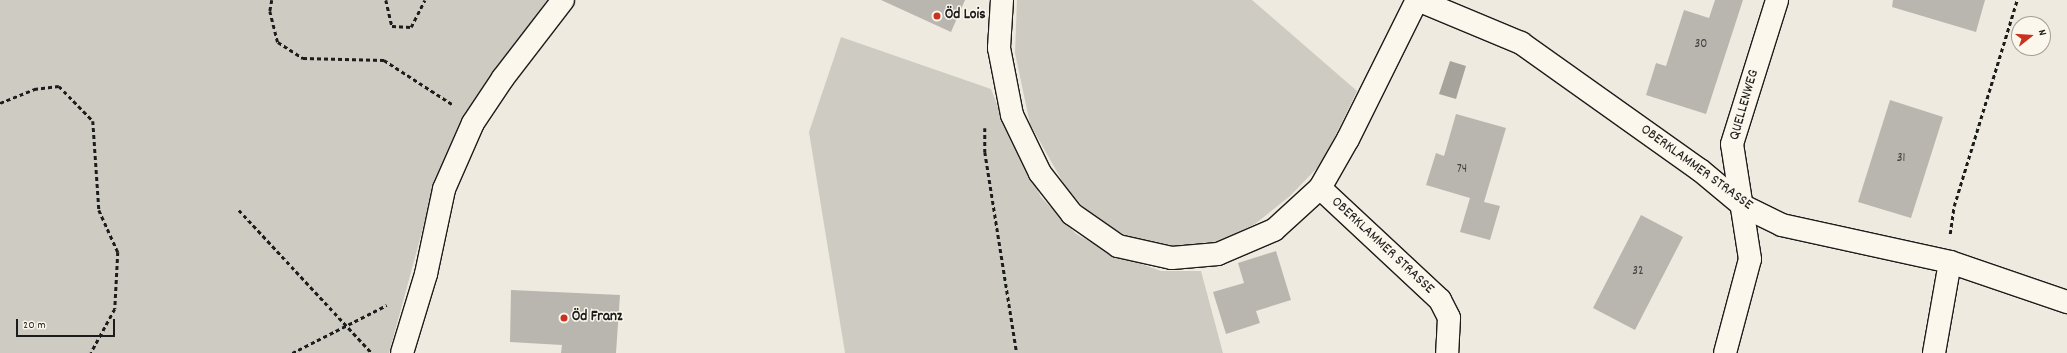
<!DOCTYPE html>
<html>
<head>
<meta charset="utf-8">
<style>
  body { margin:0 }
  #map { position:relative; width:2067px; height:353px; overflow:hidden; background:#eeeadf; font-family:Dekko,sans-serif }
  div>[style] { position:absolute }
  .green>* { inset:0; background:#ceccc2 }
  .water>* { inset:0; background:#a6a39d }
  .building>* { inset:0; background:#b9b6af }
  .path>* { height:2.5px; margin-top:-1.25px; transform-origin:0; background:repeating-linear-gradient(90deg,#1c1c1c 0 4px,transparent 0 7px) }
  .roads { filter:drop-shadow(1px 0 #1c1c1c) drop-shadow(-1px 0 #1c1c1c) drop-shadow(0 1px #1c1c1c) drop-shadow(0 -1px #1c1c1c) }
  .minor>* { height:22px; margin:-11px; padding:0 11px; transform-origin:11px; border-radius:11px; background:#fbf7ec }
  .dots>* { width:11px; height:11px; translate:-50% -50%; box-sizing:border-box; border:2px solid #fbf7ec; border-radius:50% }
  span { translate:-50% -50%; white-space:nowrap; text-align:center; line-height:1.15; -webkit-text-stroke:3px #fbf7ec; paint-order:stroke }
  .number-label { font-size:13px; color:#434241 }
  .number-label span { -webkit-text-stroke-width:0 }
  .poi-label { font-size:15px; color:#1c1c1c; font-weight:700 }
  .left { translate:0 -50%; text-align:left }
  .street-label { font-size:15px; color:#1c1c1c }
  .north { position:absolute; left:2011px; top:16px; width:40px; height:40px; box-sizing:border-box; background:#fbf7ec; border:1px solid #a29f99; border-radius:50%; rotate:73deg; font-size:11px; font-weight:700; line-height:16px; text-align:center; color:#1c1c1c }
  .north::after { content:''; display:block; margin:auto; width:14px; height:18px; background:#c8321e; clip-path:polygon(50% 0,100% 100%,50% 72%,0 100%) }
  .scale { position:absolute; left:16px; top:319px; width:99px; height:18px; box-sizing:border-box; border:2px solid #1c1c1c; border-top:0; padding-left:5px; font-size:12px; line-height:14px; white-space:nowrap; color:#1c1c1c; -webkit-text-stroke:3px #fbf7ec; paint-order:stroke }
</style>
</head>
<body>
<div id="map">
  <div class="green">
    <div style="clip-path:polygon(0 0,547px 0,464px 117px,432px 195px,389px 353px,0 353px)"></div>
    <div style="clip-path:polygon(1017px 0,1252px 0,1357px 91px,1322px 163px,1290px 196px,1255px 224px,1220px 241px,1177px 246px,1131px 238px,1093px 218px,1065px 186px,1030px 124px,1015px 53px)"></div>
    <div style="clip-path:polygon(841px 37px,991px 89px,1011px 140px,1041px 197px,1076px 234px,1114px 254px,1161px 271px,1201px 271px,1223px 353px,845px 353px,809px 132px)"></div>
  </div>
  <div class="water">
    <div style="clip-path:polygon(1450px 61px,1466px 66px,1456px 99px,1439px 94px)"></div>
  </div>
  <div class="building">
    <div style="clip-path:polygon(881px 0,965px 0,951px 32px)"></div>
    <div style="clip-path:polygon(1715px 0,1743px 0,1706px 114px,1646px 95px,1656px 63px,1666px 66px,1684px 10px,1709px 18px)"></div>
    <div style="clip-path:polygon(1893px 0,1985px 0,1976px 32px,1892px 7px)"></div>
    <div style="clip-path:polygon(1890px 100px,1943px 117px,1911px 218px,1858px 202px)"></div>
    <div style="clip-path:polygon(1456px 114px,1506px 128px,1484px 202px,1500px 206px,1490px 240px,1460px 232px,1470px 198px,1426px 185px,1436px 153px,1444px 156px)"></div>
    <div style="clip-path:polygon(1641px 215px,1683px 237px,1635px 330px,1593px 308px)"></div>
    <div style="clip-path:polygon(1276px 251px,1291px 300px,1256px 311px,1260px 323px,1226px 334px,1213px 292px,1244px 283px,1238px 263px)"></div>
    <div style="clip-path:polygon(511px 290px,620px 295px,616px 353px,561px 353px,562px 345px,510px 342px)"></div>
  </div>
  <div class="path">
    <div style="left:272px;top:0;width:11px;rotate:100deg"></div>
    <div style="left:270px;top:11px;width:32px;rotate:76deg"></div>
    <div style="left:278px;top:42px;width:30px;rotate:33deg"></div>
    <div style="left:303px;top:58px;width:81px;rotate:1.4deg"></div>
    <div style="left:384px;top:60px;width:81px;rotate:32.9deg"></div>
    <div style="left:386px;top:0;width:27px;rotate:77deg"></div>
    <div style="left:392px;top:26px;width:19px;rotate:3deg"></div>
    <div style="left:411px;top:27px;width:30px;rotate:-63deg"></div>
    <div style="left:0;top:103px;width:37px;rotate:-22deg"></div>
    <div style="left:34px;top:89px;width:25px;rotate:-7deg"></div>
    <div style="left:59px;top:86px;width:49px;rotate:45.8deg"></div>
    <div style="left:93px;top:121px;width:89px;rotate:86.1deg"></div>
    <div style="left:99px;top:210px;width:46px;rotate:65.7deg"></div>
    <div style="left:118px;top:252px;width:57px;rotate:93deg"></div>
    <div style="left:115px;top:309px;width:50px;rotate:118.6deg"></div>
    <div style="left:985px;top:128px;width:24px;rotate:90deg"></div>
    <div style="left:985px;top:152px;width:204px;rotate:81deg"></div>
    <div style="left:239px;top:210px;width:195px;rotate:47.1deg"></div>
    <div style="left:1950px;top:234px;width:28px;rotate:-82deg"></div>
    <div style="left:1954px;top:206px;width:215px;rotate:-73deg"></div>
    <div style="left:292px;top:353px;width:106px;rotate:-26.8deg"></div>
  </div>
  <div class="roads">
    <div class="minor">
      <div style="left:1002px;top:0;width:48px;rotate:93.6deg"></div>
      <div style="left:999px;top:48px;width:68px;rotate:79deg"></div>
      <div style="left:1012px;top:115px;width:64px;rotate:64.2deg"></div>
      <div style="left:1040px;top:173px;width:52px;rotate:52deg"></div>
      <div style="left:1072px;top:214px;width:56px;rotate:34.8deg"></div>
      <div style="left:1118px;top:246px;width:55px;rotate:12.5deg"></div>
      <div style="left:1172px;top:258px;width:46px;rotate:-5deg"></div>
      <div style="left:1218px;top:254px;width:61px;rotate:-23.2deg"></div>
      <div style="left:1274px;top:230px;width:62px;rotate:-42.4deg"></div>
      <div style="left:1320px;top:188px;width:56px;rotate:-60.3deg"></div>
      <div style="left:1348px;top:139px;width:155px;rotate:-63.6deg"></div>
      <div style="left:1418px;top:0;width:112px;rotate:22.7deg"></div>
      <div style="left:1521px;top:43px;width:219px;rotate:35.4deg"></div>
      <div style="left:1700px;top:170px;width:56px;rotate:39.9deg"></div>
      <div style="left:1743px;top:206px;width:43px;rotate:26deg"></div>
      <div style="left:1782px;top:225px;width:172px;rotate:12.4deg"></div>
      <div style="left:1950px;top:262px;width:124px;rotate:18.9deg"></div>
      <div style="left:1320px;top:188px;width:164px;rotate:43deg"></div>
      <div style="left:1440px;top:300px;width:20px;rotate:63deg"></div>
      <div style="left:1449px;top:318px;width:35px;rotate:93deg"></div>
      <div style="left:402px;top:353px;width:83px;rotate:-73.1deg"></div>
      <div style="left:426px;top:274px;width:87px;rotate:-78deg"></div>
      <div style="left:444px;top:189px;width:72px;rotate:-66.3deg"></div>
      <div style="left:473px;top:123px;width:54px;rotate:-56.3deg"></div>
      <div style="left:503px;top:78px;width:98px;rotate:-52.4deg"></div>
      <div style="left:1725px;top:353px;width:97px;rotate:-75.1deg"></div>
      <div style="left:1750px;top:259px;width:116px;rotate:-98.9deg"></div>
      <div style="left:1732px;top:144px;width:151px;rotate:-72.6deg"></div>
      <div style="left:1934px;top:353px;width:92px;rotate:-80deg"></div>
    </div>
  </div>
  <div class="dots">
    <div style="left:937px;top:16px;background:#c8321e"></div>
    <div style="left:564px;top:318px;background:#c8321e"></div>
  </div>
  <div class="number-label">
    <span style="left:1701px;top:45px">30</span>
    <span style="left:1901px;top:159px">31</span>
    <span style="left:1462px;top:170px">74</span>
    <span style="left:1638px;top:272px">32</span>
  </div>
  <div class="poi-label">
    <span class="left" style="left:945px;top:16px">Öd Lois</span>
    <span class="left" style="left:572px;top:318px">Öd Franz</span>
  </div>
  <div class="street-label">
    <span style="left:1745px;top:105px;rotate:-74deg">QUELLENWEG</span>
    <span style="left:1696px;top:168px;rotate:36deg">OBERKLAMMER STRASSE</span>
    <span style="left:1382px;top:246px;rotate:43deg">OBERKLAMMER STRASSE</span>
  </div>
  <div class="north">N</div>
  <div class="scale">20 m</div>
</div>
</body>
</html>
